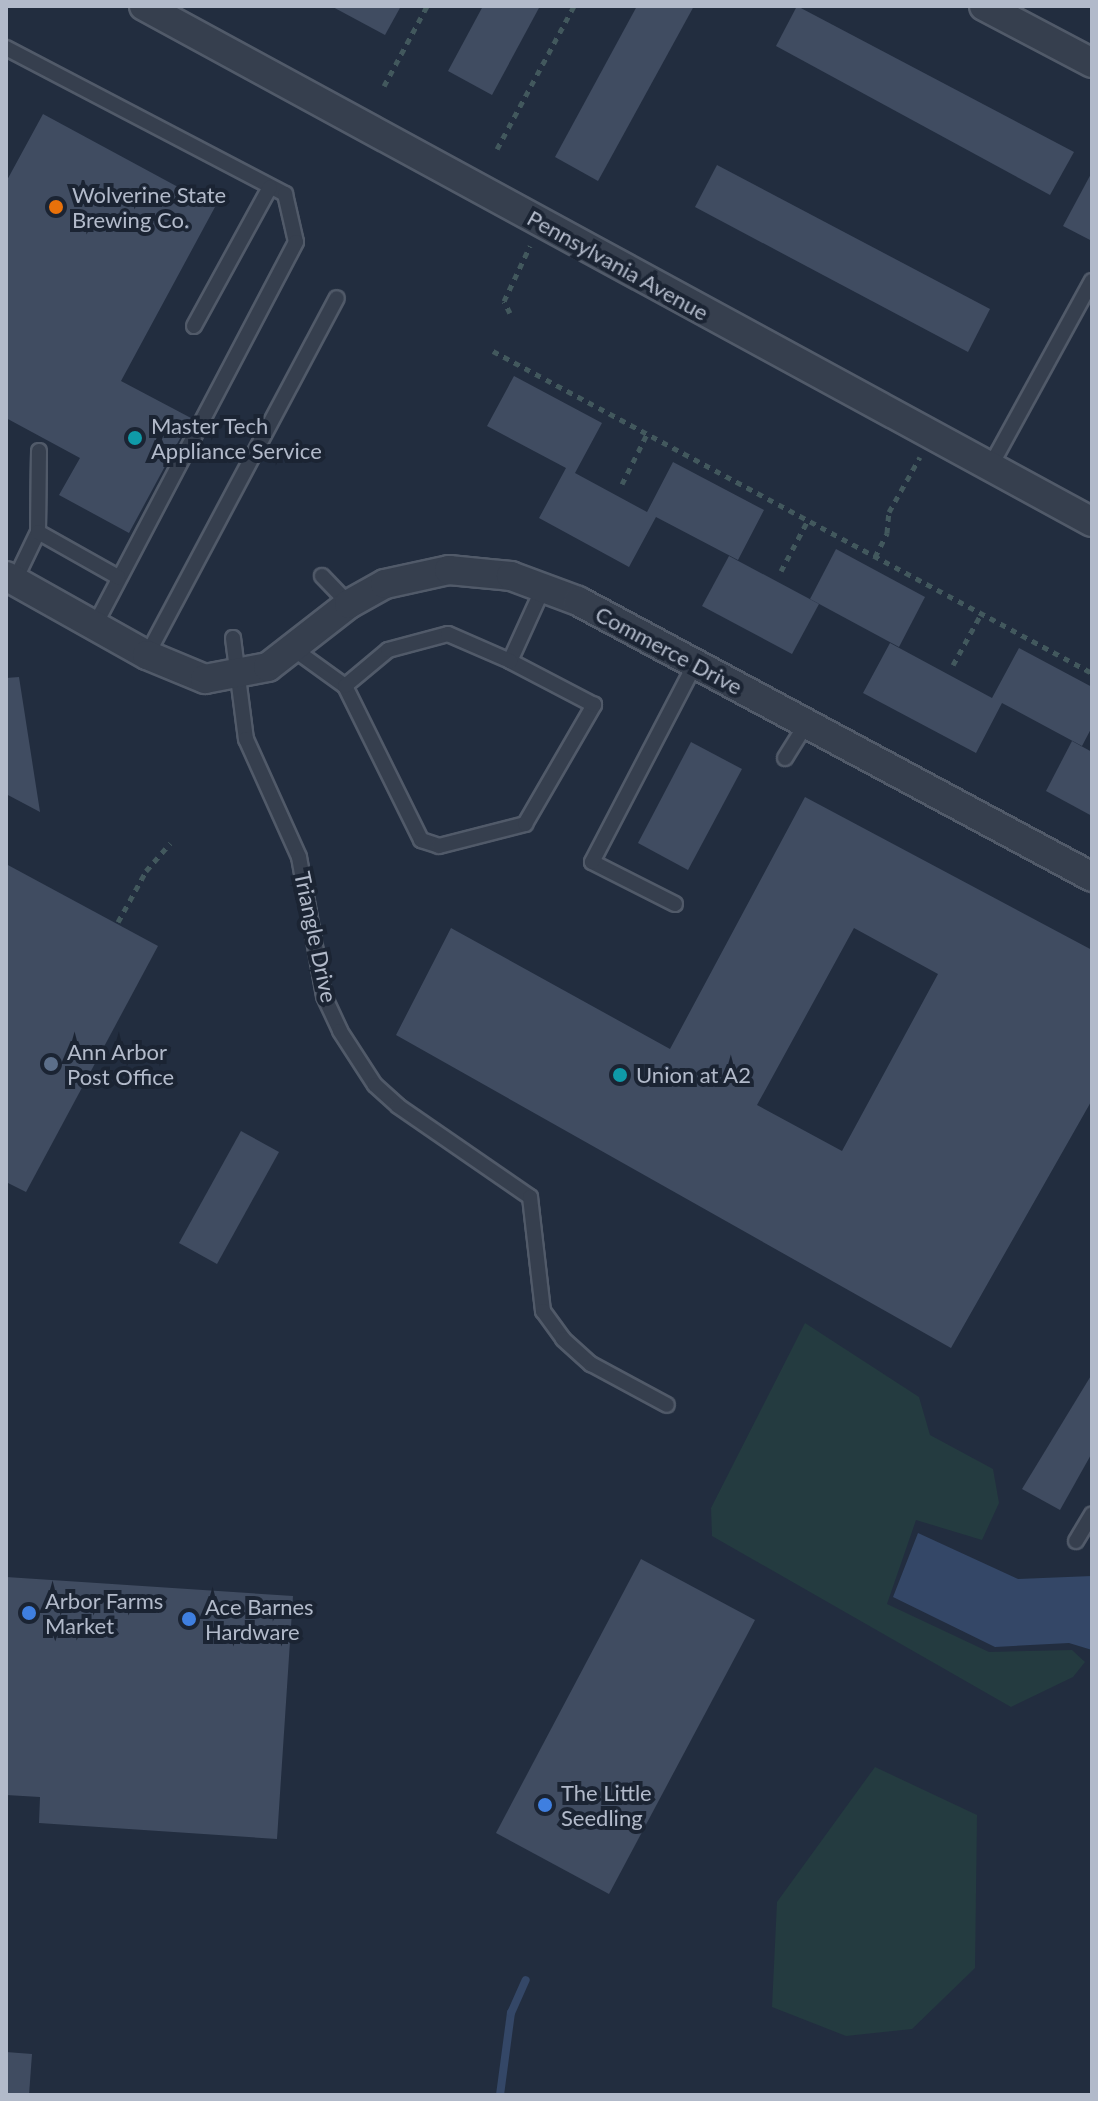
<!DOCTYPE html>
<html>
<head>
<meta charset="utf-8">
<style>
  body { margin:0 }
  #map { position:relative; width:1098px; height:2101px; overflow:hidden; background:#222d3f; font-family:Lato,sans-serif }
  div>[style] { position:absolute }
  .green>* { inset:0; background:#243b40 }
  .water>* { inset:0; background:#344767 }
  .stream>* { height:8px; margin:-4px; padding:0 4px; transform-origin:4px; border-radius:4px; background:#344767 }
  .building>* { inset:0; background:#404c61 }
  .path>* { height:5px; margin-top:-2.5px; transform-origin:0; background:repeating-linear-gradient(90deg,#42585d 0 6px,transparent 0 12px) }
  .roads { filter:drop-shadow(2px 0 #515a69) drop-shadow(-2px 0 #515a69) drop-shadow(0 2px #515a69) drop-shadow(0 -2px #515a69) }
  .lane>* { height:14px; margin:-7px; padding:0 7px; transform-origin:7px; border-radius:7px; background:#363f4e }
  .street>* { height:28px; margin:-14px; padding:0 14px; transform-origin:14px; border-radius:14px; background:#363f4e }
  .dots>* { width:22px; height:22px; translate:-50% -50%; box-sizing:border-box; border:4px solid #1b2433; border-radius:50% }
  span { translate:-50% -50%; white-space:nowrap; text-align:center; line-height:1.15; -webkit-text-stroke:8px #1b2433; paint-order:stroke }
  .poi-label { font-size:22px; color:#b2baca }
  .left { translate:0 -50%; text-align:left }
  .street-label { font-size:22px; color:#b2baca }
  .frame { position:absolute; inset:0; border:8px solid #b2baca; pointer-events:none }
</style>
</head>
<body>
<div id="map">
  <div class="green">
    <div style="clip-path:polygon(805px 1323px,919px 1397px,930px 1435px,993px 1469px,999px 1503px,982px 1540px,916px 1520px,887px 1604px,989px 1652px,1072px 1650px,1085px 1662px,1073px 1677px,1011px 1707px,712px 1536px,711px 1508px)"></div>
    <div style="clip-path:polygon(875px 1767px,977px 1815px,975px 1968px,912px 2029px,846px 2036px,772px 2007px,777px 1902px)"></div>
  </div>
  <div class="water">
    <div style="clip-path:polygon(918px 1533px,1018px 1579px,1092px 1576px,1092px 1650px,1069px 1643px,995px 1647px,893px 1597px)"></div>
  </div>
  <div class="stream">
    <div style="left:500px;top:2095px;width:83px;rotate:-82.4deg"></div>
    <div style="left:511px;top:2013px;width:36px;rotate:-66deg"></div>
  </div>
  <div class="building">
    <div style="clip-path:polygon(331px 6px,401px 6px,385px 35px)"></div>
    <div style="clip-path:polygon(483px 6px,540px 6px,492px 95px,448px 71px)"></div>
    <div style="clip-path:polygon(637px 6px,694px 6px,598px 181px,555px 157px)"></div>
    <div style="clip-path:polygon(797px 6px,1074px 152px,1050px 195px,776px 46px)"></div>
    <div style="clip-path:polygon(43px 114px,215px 207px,121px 381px,191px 418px,129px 533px,59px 495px,80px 458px,6px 418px,6px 182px)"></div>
    <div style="clip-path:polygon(717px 165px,990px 309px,968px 352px,695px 207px)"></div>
    <div style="clip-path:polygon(1092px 172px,1092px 241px,1063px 226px)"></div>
    <div style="clip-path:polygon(514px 376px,602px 423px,575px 473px,647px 512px,673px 462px,764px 510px,738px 560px,656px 517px,629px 567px,539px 518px,566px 468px,487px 426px)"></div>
    <div style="clip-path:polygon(836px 549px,925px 597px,899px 647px,810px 599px)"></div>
    <div style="clip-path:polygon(729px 556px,819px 604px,792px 654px,702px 606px)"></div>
    <div style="clip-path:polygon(890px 643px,992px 698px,1019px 648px,1092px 687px,1092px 727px,1082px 746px,1002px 703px,976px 753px,863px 693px)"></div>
    <div style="clip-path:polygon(19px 677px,40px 812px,6px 794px,6px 678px)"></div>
    <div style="clip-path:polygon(1072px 741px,1092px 752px,1092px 816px,1046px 791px)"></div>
    <div style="clip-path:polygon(691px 742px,742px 769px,688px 870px,638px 843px)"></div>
    <div style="clip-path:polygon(evenodd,805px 797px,1092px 950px,1092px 1100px,951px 1348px,396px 1035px,451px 928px,670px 1049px,805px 797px,854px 928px,938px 974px,842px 1151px,757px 1105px,854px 928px)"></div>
    <div style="clip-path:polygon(6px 864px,158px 946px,26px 1192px,6px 1182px)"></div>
    <div style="clip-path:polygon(241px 1131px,279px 1152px,217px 1264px,179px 1243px)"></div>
    <div style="clip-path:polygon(1092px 1374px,1092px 1453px,1060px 1510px,1022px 1489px)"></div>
    <div style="clip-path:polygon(641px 1559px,755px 1620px,609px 1894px,496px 1833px)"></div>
    <div style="clip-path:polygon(6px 1577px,293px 1596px,277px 1839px,39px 1823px,40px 1797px,6px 1795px)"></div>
    <div style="clip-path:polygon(6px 2052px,32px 2054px,29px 2095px,6px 2095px)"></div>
  </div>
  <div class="path">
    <div style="left:384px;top:86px;width:91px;rotate:-61.7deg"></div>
    <div style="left:497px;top:149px;width:162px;rotate:-61.7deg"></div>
    <div style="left:510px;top:313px;width:13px;rotate:-117deg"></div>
    <div style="left:504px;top:301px;width:61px;rotate:-64.7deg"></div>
    <div style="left:493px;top:351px;width:680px;rotate:28.26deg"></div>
    <div style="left:622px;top:484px;width:56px;rotate:-63.4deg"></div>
    <div style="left:875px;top:557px;width:27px;rotate:-63deg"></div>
    <div style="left:887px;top:533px;width:21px;rotate:-85deg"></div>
    <div style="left:889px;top:512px;width:63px;rotate:-60.6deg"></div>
    <div style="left:781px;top:571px;width:58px;rotate:-62.1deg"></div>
    <div style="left:953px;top:665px;width:58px;rotate:-61.2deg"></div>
    <div style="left:118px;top:922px;width:58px;rotate:-61.2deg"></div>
    <div style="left:146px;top:871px;width:37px;rotate:-49deg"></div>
  </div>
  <div class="roads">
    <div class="lane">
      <div style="left:6px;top:48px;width:315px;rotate:27.6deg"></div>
      <div style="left:285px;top:194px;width:49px;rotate:77.1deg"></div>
      <div style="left:296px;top:242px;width:435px;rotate:117.7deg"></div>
      <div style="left:194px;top:326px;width:158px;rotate:-61.3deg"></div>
      <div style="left:990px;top:467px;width:212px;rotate:-61.3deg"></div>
      <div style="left:38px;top:532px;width:81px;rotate:-89.3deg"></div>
      <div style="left:322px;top:576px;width:39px;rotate:46deg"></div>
      <div style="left:15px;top:580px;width:53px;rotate:-64.4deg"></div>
      <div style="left:38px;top:532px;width:92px;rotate:29.4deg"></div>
      <div style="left:233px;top:638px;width:102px;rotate:82.7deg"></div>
      <div style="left:246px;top:739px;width:129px;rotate:65.8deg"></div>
      <div style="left:299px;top:857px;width:141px;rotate:79.8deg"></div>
      <div style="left:324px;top:996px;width:38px;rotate:65deg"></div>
      <div style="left:340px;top:1031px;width:64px;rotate:57.1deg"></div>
      <div style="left:375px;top:1085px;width:31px;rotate:42deg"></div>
      <div style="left:398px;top:1106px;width:160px;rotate:34.6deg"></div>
      <div style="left:530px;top:1197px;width:115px;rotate:83.5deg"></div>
      <div style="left:543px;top:1311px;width:34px;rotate:54deg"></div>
      <div style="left:563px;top:1339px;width:38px;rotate:42deg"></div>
      <div style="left:591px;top:1364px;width:86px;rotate:28.3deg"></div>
      <div style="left:295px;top:650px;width:62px;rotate:35.8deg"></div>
      <div style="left:345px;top:686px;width:172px;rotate:63.7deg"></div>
      <div style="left:421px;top:840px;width:19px;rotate:18deg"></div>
      <div style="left:439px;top:846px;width:89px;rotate:-14.3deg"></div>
      <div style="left:525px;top:824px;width:138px;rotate:-59.9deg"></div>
      <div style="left:594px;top:705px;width:95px;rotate:-152.4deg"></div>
      <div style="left:510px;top:661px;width:82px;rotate:-65.6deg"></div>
      <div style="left:147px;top:655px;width:404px;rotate:-62deg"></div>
      <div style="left:345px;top:686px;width:56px;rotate:-39.9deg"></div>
      <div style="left:388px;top:650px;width:62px;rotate:-14.9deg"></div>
      <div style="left:448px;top:634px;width:68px;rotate:23.5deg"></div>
      <div style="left:785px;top:758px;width:40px;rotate:-58deg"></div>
      <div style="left:675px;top:904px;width:93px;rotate:-153.2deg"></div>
      <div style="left:592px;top:862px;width:223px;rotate:-62.5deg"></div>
      <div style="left:1076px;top:1541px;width:31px;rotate:-59deg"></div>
    </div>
    <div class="street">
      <div style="left:144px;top:6px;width:1079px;rotate:28.56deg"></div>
      <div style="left:984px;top:6px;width:122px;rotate:27.8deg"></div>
      <div style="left:6px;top:576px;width:162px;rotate:29.3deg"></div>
      <div style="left:147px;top:655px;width:63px;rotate:22.5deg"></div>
      <div style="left:205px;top:679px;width:64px;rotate:-10.8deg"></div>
      <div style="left:268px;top:667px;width:103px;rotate:-37.9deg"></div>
      <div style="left:349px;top:604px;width:41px;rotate:-29.1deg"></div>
      <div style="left:385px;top:584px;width:66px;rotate:-12.3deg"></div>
      <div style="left:449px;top:570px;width:62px;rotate:5.5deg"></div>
      <div style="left:511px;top:576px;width:72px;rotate:20.5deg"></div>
      <div style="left:578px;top:601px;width:583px;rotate:28.23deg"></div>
    </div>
  </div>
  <div class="dots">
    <div style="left:56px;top:207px;background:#e8710a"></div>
    <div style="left:135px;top:438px;background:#0f9aa8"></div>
    <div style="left:51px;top:1064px;background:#5c6f8a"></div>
    <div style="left:620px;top:1075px;background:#0f9aa8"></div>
    <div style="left:29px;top:1613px;background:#3f7fe0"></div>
    <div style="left:189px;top:1619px;background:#3f7fe0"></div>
    <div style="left:545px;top:1805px;background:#3f7fe0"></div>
  </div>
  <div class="poi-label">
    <span class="left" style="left:72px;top:207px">Wolverine State<br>Brewing Co.</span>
    <span class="left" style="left:151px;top:438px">Master Tech<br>Appliance Service</span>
    <span class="left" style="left:67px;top:1064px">Ann Arbor<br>Post Office</span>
    <span class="left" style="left:636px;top:1075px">Union at A2</span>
    <span class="left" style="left:45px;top:1613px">Arbor Farms<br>Market</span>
    <span class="left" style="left:205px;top:1619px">Ace Barnes<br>Hardware</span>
    <span class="left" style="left:561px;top:1805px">The Little<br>Seedling</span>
  </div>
  <div class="street-label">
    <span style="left:618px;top:265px;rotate:29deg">Pennsylvania Avenue</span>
    <span style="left:669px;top:650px;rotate:28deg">Commerce Drive</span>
    <span style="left:316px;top:937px;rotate:78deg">Triangle Drive</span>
  </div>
  <div class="frame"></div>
</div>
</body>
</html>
